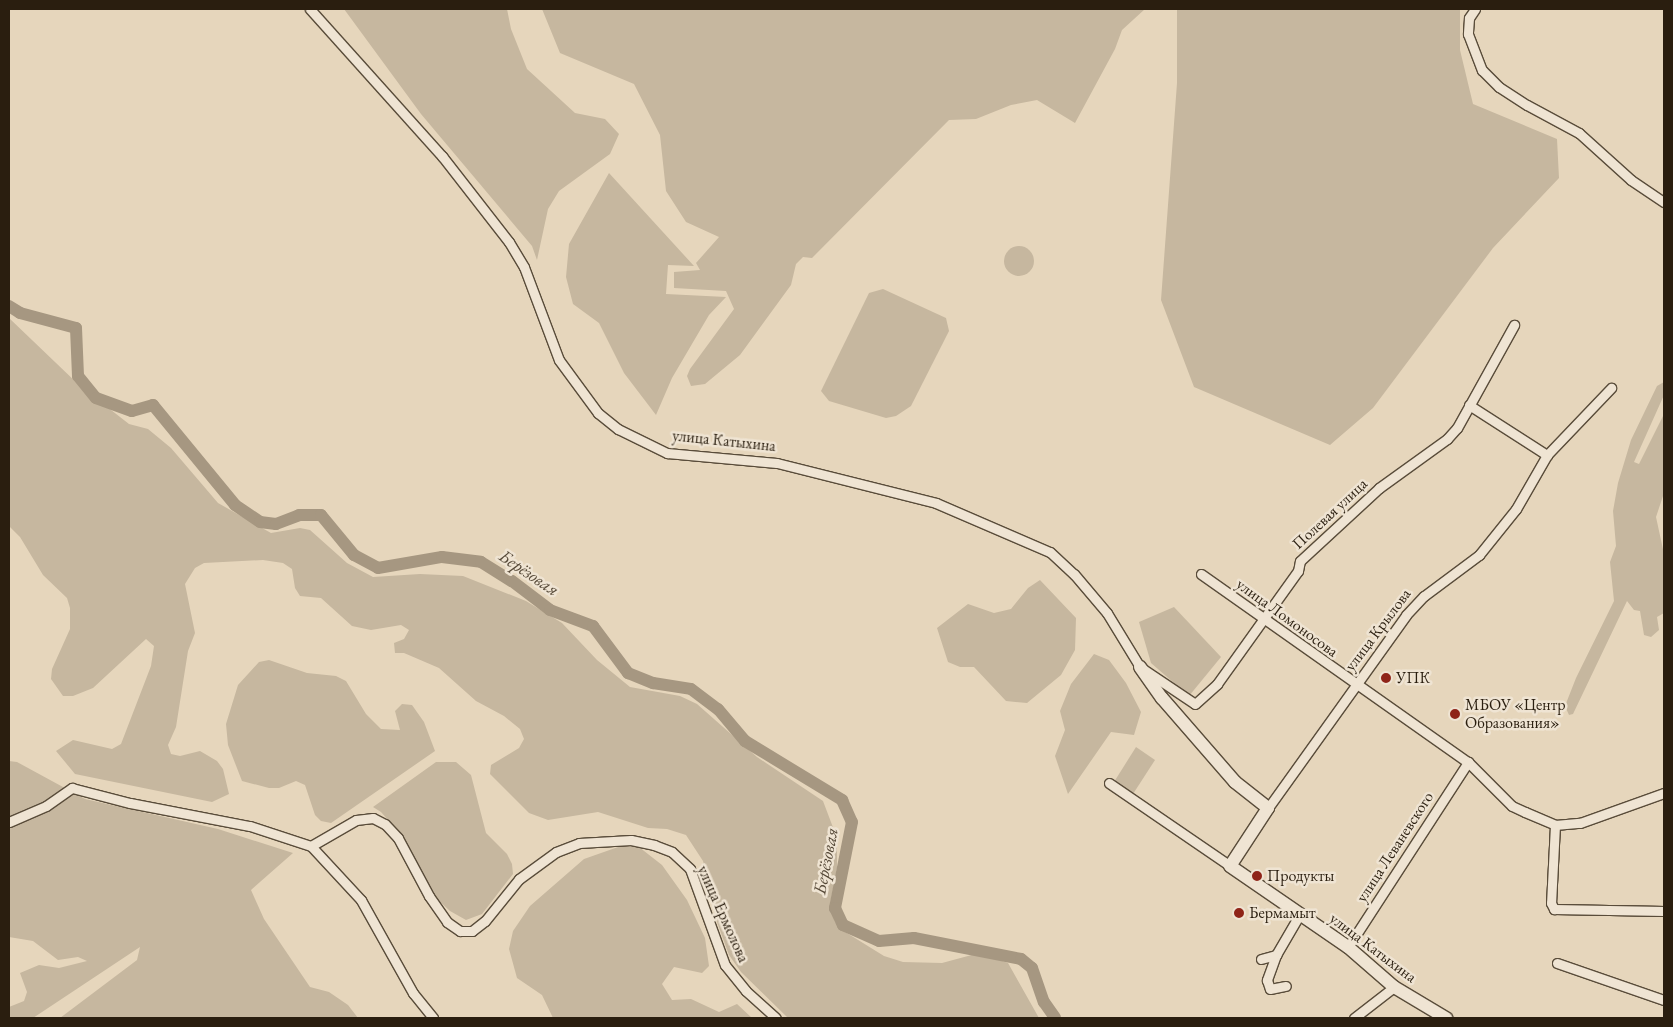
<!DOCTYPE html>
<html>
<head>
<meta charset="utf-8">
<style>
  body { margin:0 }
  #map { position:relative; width:1673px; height:1027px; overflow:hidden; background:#e6d6bc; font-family:"EB Garamond",serif }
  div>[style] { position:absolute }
  .green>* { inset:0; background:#c6b79f }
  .round { border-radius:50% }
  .river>* { height:12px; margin:-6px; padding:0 6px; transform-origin:6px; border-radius:6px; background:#a69781 }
  .roads { filter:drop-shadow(1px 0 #594c3a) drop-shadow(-1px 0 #594c3a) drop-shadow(0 1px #594c3a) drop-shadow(0 -1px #594c3a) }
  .street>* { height:9px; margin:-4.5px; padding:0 4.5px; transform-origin:4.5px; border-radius:4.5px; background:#efe4d3 }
  .secondary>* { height:12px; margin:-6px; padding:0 6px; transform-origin:6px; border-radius:6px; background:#efe4d3 }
  .dots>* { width:14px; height:14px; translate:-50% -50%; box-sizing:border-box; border:2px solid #efe4d3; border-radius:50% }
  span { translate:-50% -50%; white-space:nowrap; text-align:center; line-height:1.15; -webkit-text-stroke:5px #efe4d3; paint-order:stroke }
  .street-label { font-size:16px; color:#2a1e0f }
  .poi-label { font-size:16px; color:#2a1e0f }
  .left { translate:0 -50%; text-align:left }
  .water-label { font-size:18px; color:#554837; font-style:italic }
  .frame { position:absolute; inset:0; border:10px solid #2a1e0f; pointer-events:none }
</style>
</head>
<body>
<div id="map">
  <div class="green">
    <div style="clip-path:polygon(344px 9px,507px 9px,511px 29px,527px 69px,575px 113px,605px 119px,619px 134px,610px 154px,559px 191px,548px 209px,537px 260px,532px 246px,421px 114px)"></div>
    <div style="clip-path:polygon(542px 9px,1145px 9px,1122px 30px,1115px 49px,1075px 123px,1037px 100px,1011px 105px,976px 119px,949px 120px,812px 258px,803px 257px,796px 264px,791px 285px,740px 355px,705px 384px,691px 386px,687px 376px,690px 369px,734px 309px,726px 291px,674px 288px,674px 272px,700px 270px,696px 263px,719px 237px,686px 222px,666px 191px,660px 135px,634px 84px,560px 53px)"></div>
    <div style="clip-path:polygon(1177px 9px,1460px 9px,1460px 50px,1473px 104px,1557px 139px,1559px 178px,1493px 248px,1373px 408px,1330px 445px,1194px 387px,1161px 300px,1177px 83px)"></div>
    <div style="clip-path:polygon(609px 173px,694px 266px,668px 265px,666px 294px,726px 297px,709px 315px,672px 378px,656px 415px,624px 373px,599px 323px,573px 304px,566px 277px,569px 244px)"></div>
    <div class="round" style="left:1004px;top:246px;width:30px;height:30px"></div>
    <div style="clip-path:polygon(883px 289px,946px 318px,949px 331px,911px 406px,896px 416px,886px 418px,829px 401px,821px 391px,869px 293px)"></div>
    <div style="clip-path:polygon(9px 318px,79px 385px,129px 424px,148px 429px,171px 448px,218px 503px,271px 533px,300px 528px,310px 530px,347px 563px,373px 577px,420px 574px,463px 576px,526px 601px,562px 623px,597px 660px,630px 687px,680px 696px,697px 704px,757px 757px,823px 801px,837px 838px,837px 868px,830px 904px,835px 922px,842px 930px,884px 956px,903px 962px,942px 963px,979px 953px,1008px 963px,1039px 1018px,788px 1018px,741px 972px,729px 955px,717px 922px,703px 861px,686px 835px,667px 829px,648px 828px,598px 812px,548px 820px,529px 813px,490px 774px,491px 765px,519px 748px,524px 739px,520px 729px,504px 716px,476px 701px,439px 668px,404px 653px,395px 653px,394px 643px,404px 639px,409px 630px,401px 625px,371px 630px,352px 626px,321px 598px,300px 596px,295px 588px,292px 569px,283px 563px,263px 560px,204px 563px,195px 568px,185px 584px,195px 633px,188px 651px,176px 727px,168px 745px,171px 754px,180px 756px,200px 751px,217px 761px,223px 769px,229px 794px,212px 802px,75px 774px,56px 751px,73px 740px,112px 749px,121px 744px,151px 666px,154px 646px,146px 639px,93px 688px,73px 696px,63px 696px,51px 679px,52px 669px,70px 629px,70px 608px,67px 598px,43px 575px,20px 537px,9px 526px)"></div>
    <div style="clip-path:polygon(1664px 382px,1664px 395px,1634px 462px,1639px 464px,1664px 414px,1664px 493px,1656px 517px,1664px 554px,1664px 613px,1657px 617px,1659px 630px,1651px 637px,1644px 635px,1640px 611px,1634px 610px,1627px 601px,1573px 714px,1569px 715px,1565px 706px,1576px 678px,1614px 601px,1610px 562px,1616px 546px,1613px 511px,1618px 483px,1631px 440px,1657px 386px)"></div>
    <div style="clip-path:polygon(1040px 580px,1076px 618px,1075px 650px,1061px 675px,1027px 703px,1006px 701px,974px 667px,960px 667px,948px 662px,937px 628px,968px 604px,994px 613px,1011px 609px,1028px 588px)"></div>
    <div style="clip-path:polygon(1174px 607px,1221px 657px,1189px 696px,1151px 663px,1139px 622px)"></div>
    <div style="clip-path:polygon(1094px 654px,1109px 660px,1126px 683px,1141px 712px,1134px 735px,1111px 732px,1068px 794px,1055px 756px,1065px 730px,1060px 711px,1071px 684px)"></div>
    <div style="clip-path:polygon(269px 660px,307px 673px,336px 676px,346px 681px,366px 714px,381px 729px,400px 730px,395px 711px,402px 704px,412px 705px,424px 722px,435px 751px,331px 823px,321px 821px,315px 815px,305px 785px,296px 781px,279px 788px,269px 788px,242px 781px,228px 745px,226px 724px,238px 685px,259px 662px)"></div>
    <div style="clip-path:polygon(1136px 747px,1155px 760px,1133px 794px,1114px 782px)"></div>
    <div style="clip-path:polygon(9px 761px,17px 762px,85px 799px,218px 829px,293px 853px,251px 890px,264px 919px,310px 987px,329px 992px,348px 1005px,358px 1018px,60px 1018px,137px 960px,140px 947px,33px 1018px,9px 1018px,9px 1007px,24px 1001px,27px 992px,20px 973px,39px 965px,59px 968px,87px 961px,78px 957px,58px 960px,33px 941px,9px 937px)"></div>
    <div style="clip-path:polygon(436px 762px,456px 762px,471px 775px,486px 833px,507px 854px,512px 864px,513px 874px,482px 914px,466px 920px,450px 911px,435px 897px,402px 836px,381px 812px,373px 807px)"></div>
    <div style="clip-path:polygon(621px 846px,639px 847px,662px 865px,687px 900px,705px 938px,709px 966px,702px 973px,674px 967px,662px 984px,672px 1000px,691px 999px,719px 1012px,737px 1004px,752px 1018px,553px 1018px,542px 995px,517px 978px,509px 949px,513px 931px,530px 906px,584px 859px)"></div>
  </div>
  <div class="river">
    <div style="left:9px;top:306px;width:13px;rotate:32deg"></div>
    <div style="left:20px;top:313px;width:58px;rotate:15deg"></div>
    <div style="left:76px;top:328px;width:48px;rotate:87.6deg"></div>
    <div style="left:78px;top:376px;width:28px;rotate:51deg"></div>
    <div style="left:96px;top:398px;width:38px;rotate:20deg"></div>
    <div style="left:132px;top:411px;width:22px;rotate:-16deg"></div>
    <div style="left:153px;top:405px;width:129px;rotate:50.6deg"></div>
    <div style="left:235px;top:505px;width:30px;rotate:34deg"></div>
    <div style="left:260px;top:522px;width:16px;rotate:7deg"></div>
    <div style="left:276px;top:524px;width:25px;rotate:-21deg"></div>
    <div style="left:299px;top:515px;width:22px"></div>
    <div style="left:321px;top:515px;width:52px;rotate:50.5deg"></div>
    <div style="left:354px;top:555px;width:27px;rotate:28deg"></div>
    <div style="left:378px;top:568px;width:65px;rotate:-9.8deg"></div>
    <div style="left:442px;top:557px;width:39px;rotate:7deg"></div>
    <div style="left:481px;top:562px;width:36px;rotate:32deg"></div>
    <div style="left:512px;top:581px;width:48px;rotate:37.3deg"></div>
    <div style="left:550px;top:610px;width:46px;rotate:20.4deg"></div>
    <div style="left:593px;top:626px;width:59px;rotate:53.3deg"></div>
    <div style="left:628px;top:673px;width:27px;rotate:22deg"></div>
    <div style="left:653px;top:683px;width:38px;rotate:9deg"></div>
    <div style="left:691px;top:689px;width:34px;rotate:37deg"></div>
    <div style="left:718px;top:709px;width:42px;rotate:49.8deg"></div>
    <div style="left:745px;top:741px;width:114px;rotate:31.3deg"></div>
    <div style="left:842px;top:800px;width:24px;rotate:66deg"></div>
    <div style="left:852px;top:822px;width:88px;rotate:101.2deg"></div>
    <div style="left:835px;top:908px;width:19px;rotate:65deg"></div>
    <div style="left:843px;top:925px;width:39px;rotate:24deg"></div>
    <div style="left:879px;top:941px;width:35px;rotate:-5deg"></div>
    <div style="left:914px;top:938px;width:109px;rotate:11.1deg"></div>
    <div style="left:1021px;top:959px;width:14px;rotate:39deg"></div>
    <div style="left:1032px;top:968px;width:36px;rotate:71deg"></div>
    <div style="left:1044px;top:1002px;width:19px;rotate:55deg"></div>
  </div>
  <div class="roads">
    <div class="street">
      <div style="left:310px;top:9px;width:198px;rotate:48.1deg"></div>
      <div style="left:442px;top:156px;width:109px;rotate:52.1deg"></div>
      <div style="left:509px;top:242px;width:29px;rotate:59deg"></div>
      <div style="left:524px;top:267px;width:99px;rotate:69.4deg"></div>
      <div style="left:559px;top:360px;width:66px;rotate:53.7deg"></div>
      <div style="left:598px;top:413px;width:26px;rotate:39deg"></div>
      <div style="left:618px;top:429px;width:55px;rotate:26.1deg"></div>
      <div style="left:667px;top:453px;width:110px;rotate:5.2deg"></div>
      <div style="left:777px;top:463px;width:164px;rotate:14.1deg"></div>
      <div style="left:936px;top:503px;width:124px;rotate:23.3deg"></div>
      <div style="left:1050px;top:552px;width:33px;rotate:43deg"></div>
      <div style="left:1074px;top:574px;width:51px;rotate:49.8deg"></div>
      <div style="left:1107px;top:613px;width:63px;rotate:58.6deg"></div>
      <div style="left:1140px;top:667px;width:66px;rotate:33.9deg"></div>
      <div style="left:1195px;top:704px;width:30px;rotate:-42deg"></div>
      <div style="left:1217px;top:684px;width:139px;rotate:-54.4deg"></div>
      <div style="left:1298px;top:571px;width:10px;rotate:-79deg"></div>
      <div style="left:1300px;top:561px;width:108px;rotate:-42.7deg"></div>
      <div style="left:1379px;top:488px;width:84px;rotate:-35.8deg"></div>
      <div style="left:1447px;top:439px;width:15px;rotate:-48deg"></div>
      <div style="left:1457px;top:428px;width:118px;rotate:-61deg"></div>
      <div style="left:1475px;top:9px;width:11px;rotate:124deg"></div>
      <div style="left:1469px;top:18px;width:16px;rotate:94deg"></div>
      <div style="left:1468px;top:34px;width:39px;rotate:69deg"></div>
      <div style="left:1482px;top:70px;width:24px;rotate:45deg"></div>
      <div style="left:1499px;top:87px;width:33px;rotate:33deg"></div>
      <div style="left:1527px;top:105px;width:59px;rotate:28.3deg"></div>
      <div style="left:1579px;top:133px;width:70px;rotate:42.1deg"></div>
      <div style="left:1631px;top:180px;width:40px;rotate:34deg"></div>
      <div style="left:1469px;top:405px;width:93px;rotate:32.7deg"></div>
      <div style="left:1201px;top:574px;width:327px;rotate:35.2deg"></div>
      <div style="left:1468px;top:762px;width:62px;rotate:45deg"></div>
      <div style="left:1512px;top:806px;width:14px;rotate:25deg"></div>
      <div style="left:1525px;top:812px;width:33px;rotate:23deg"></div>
      <div style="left:1555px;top:825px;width:25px;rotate:-5deg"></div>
      <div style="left:1580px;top:823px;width:89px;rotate:-19.7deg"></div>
      <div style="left:1109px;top:783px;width:147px;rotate:34.4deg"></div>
      <div style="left:1268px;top:808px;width:237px;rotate:-54.4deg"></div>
      <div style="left:1406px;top:615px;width:26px;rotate:-47deg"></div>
      <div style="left:1424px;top:596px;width:69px;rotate:-36.7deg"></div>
      <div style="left:1479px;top:555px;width:59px;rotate:-51.2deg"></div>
      <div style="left:1516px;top:509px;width:62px;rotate:-60.1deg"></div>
      <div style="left:1547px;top:455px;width:93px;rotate:-46.3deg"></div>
      <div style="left:9px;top:822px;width:40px;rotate:-23.4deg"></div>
      <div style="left:46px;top:806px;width:32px;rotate:-35deg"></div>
      <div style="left:72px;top:788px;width:60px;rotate:14.5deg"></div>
      <div style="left:130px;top:803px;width:122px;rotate:10.9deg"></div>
      <div style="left:250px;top:826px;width:64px;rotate:18.2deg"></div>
      <div style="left:311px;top:846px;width:74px;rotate:47.2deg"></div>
      <div style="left:361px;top:900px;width:107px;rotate:60.8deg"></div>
      <div style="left:413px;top:993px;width:32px;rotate:51deg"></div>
      <div style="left:1555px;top:825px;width:78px;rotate:92.9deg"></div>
      <div style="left:1551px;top:903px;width:7px;rotate:63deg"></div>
      <div style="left:1554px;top:909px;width:110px;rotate:1deg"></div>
      <div style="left:311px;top:846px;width:52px;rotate:-30deg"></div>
      <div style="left:356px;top:820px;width:17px;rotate:-7deg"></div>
      <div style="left:373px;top:818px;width:13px;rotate:27deg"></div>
      <div style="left:385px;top:824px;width:19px;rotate:47deg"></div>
      <div style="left:398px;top:838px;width:66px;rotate:61.9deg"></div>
      <div style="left:429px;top:896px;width:32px;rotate:55deg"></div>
      <div style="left:447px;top:922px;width:16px;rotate:35deg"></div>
      <div style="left:460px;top:931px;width:12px"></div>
      <div style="left:472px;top:931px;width:16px;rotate:-38deg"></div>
      <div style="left:485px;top:921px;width:54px;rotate:-51deg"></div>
      <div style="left:519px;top:879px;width:46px;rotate:-36.1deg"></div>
      <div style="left:556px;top:852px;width:25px;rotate:-21deg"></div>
      <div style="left:579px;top:843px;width:52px;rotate:-3.3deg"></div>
      <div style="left:631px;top:840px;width:24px;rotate:12deg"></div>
      <div style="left:654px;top:845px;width:19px;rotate:21deg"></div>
      <div style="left:672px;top:852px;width:25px;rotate:43deg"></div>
      <div style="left:690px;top:869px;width:102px;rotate:70deg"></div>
      <div style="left:725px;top:965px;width:33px;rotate:51deg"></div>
      <div style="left:746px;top:991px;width:40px;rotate:42deg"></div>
      <div style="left:1348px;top:947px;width:221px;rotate:-57deg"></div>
      <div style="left:1276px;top:955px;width:27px;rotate:110deg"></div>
      <div style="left:1267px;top:980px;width:9px;rotate:72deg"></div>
      <div style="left:1270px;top:989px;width:16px;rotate:-11deg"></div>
      <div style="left:1261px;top:959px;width:16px;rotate:-15deg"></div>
      <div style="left:1276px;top:955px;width:48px;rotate:-59.7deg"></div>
      <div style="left:1557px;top:963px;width:113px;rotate:19.1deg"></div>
      <div style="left:1354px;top:1018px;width:51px;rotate:-37.8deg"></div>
    </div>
    <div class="secondary">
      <div style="left:1140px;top:667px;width:38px;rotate:55deg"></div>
      <div style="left:1162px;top:698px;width:111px;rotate:49deg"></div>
      <div style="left:1235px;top:782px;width:42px;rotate:38.2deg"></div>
      <div style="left:1268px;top:808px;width:69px;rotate:123.2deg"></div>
      <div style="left:1230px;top:866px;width:143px;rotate:34.5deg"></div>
      <div style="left:1348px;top:947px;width:61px;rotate:41deg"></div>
      <div style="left:1394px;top:987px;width:61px;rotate:30.8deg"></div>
    </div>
  </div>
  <div class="dots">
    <div style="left:1386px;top:678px;background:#8f2418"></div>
    <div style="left:1455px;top:714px;background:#8f2418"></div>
    <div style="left:1257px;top:876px;background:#8f2418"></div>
    <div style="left:1239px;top:913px;background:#8f2418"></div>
  </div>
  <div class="street-label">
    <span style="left:724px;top:441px;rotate:6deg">улица Катыхина</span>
    <span style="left:1330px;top:514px;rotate:-43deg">Полевая улица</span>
    <span style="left:1287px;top:618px;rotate:36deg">улица Ломоносова</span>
    <span style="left:1378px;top:630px;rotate:-53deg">улица Крылова</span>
    <span style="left:1395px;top:847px;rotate:-57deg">улица Леваневского</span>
    <span style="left:723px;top:914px;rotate:66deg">улица Ермолова</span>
    <span style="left:1373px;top:948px;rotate:37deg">улица Катыхина</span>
  </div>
  <div class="poi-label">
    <span class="left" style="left:1396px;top:678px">УПК</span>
    <span class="left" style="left:1465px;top:714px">МБОУ «Центр<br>Образования»</span>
    <span class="left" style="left:1267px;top:876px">Продукты</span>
    <span class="left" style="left:1249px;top:913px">Бермамыт</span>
  </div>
  <div class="water-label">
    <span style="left:529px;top:573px;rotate:34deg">Берёзовая</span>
    <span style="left:826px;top:861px;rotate:-79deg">Берёзовая</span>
  </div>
  <div class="frame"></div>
</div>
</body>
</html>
